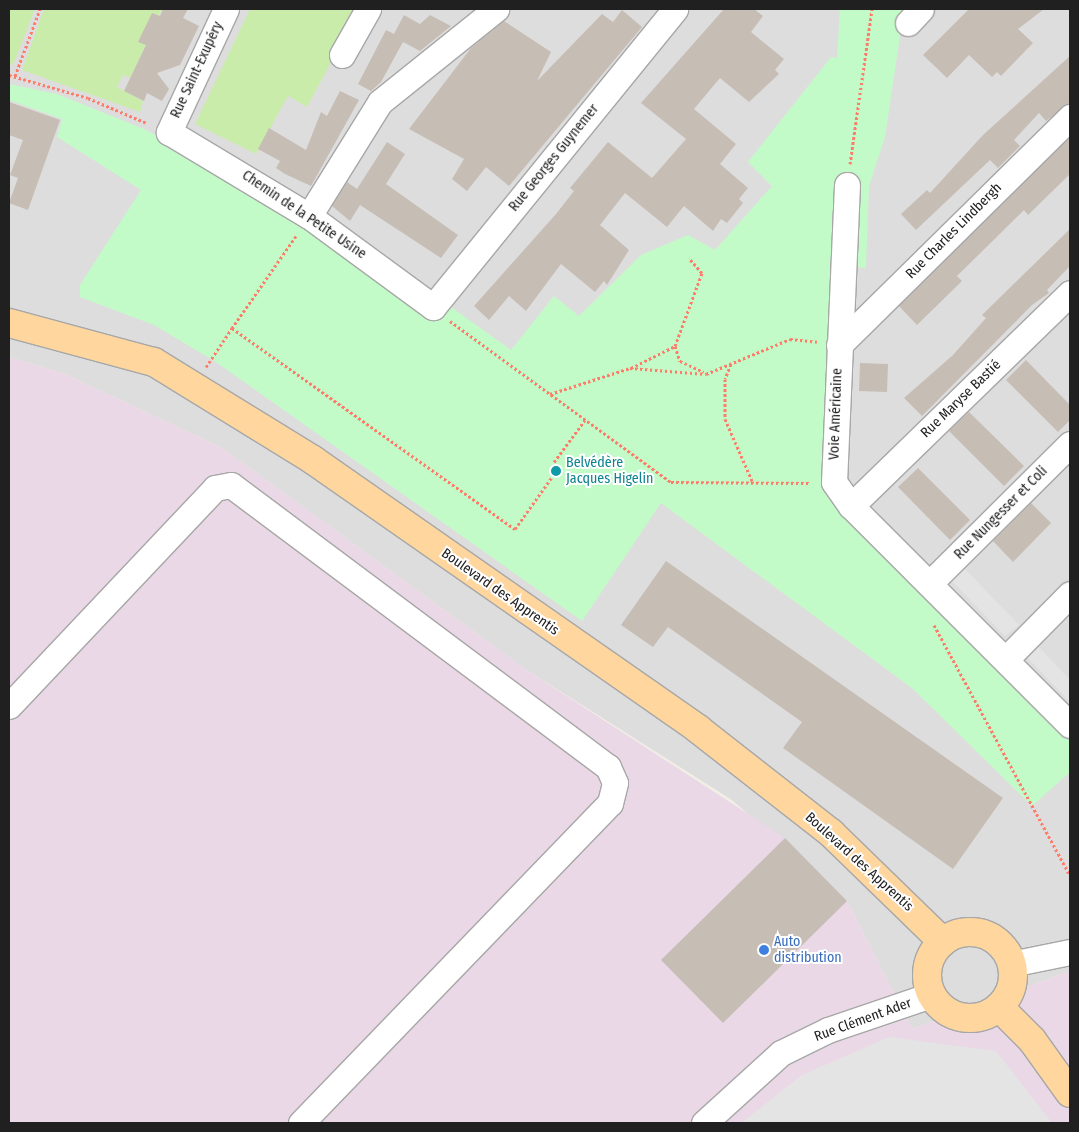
<!DOCTYPE html>
<html>
<head>
<meta charset="utf-8">
<style>
  body { margin:0 }
  #map { position:relative; width:1079px; height:1132px; overflow:hidden; background:#f1eee6; font-family:"Fira Sans Condensed",sans-serif }
  div>[style] { position:absolute }
  .residential>* { inset:0; background:#dedddd }
  .industrial>* { inset:0; background:#ead8e6 }
  .grass>* { inset:0; background:#caecab }
  .park>* { inset:0; background:#c3fbc8 }
  .parking>* { inset:0; background:#e4e4e4 }
  .building>* { inset:0; background:#c6bdb5 }
  .path>* { height:3px; margin-top:-1.5px; transform-origin:0; background:repeating-linear-gradient(90deg,#fe7c6a 0 2.5px,transparent 0 5px) }
  .roads { filter:drop-shadow(1px 0 #a7a7a7) drop-shadow(-1px 0 #a7a7a7) drop-shadow(0 1px #a7a7a7) drop-shadow(0 -1px #a7a7a7) }
  .minor>* { height:25px; margin:-12.5px; padding:0 12.5px; transform-origin:12.5px; border-radius:12.5px; background:#fff }
  .major>* { height:28px; margin:-14px; padding:0 14px; transform-origin:14px; border-radius:14px; background:#fed69e }
  .major>.ring { margin:-14px; padding:0; box-sizing:content-box; background:none; border:28px solid #fed69e; border-radius:50% }
  .dots>* { width:14px; height:14px; translate:-50% -50%; box-sizing:border-box; border:2px solid #fff; border-radius:50% }
  span { translate:-50% -50%; white-space:nowrap; text-align:center; line-height:1.15; -webkit-text-stroke:4px #fff; paint-order:stroke }
  .street-label { font-size:14px; color:#202020 }
  .culture-label { font-size:14px; color:#0d838f }
  .left { translate:0 -50%; text-align:left }
  .shop-label { font-size:14px; color:#366cbe }
  .frame { position:absolute; inset:0; border:10px solid #202020; pointer-events:none }
</style>
</head>
<body>
<div id="map">
  <div class="residential">
    <div style="clip-path:polygon(9px 9px,1070px 9px,1070px 971px,912px 1029px,847px 901px,732px 800px,525px 669px,222px 448px,65px 374px,9px 357px)"></div>
  </div>
  <div class="industrial">
    <div style="clip-path:polygon(9px 357px,65px 374px,222px 448px,525px 669px,785px 838px,847px 901px,912px 1029px,1070px 971px,1070px 1123px,9px 1123px)"></div>
  </div>
  <div class="grass">
    <div style="clip-path:polygon(9px 9px,35px 9px,13px 65px,9px 64px)"></div>
    <div style="clip-path:polygon(44px 9px,163px 9px,139px 42px,146px 45px,130px 78px,123px 75px,117px 87px,143px 101px,140px 112px,22px 70px)"></div>
    <div style="clip-path:polygon(250px 9px,360px 9px,307px 107px,288px 96px,256px 154px,195px 124px)"></div>
  </div>
  <div class="park">
    <div style="clip-path:polygon(840px 9px,904px 9px,885px 137px,869px 186px,866px 268px,852px 267px,827px 482px,1070px 739px,1070px 772px,1032px 806px,912px 688px,661px 503px,582px 621px,216px 362px,154px 325px,80px 297px,80px 285px,141px 190px,57px 137px,62px 119px,9px 100px,9px 84px,57px 94px,144px 129px,222px 170px,427px 314px,451px 307px,511px 350px,554px 296px,579px 316px,641px 255px,688px 235px,715px 250px,772px 186px,748px 162px,831px 57px,837px 58px)"></div>
  </div>
  <div class="parking">
    <div style="clip-path:polygon(962px 566px,1019px 625px,1005px 636px,950px 579px)"></div>
    <div style="clip-path:polygon(1038px 646px,1070px 680px,1070px 702px,1027px 657px)"></div>
    <div style="clip-path:polygon(889px 1037px,996px 1051px,1052px 1123px,741px 1123px,802px 1075px)"></div>
  </div>
  <div class="building">
    <div style="clip-path:polygon(163px 9px,188px 9px,183px 18px,199px 26px,180px 65px,157px 73px,169px 89px,162px 101px,147px 93px,144px 101px,124px 91px,146px 45px,138px 42px,152px 13px,160px 16px)"></div>
    <div style="clip-path:polygon(724px 9px,754px 9px,763px 16px,751px 32px,784px 59px,775px 70px,779px 74px,749px 102px,720px 78px,694px 109px,736px 144px,720px 164px,748px 188px,739px 199px,743px 203px,727px 223px,721px 219px,713px 231px,684px 206px,667px 227px,625px 193px,600px 225px,629px 250px,607px 285px,604px 281px,595px 292px,561px 264px,526px 311px,509px 296px,489px 320px,474px 306px,556px 214px,574px 191px,570px 188px,608px 142px,652px 178px,686px 139px,641px 103px)"></div>
    <div style="clip-path:polygon(969px 9px,1044px 9px,1018px 29px,1033px 43px,1001px 76px,997px 72px,992px 77px,969px 55px,947px 78px,923px 55px)"></div>
    <div style="clip-path:polygon(622px 10px,642px 27px,509px 186px,486px 167px,467px 191px,452px 179px,464px 159px,409px 129px,471px 48px,504px 21px,551px 52px,537px 81px,602px 14px,613px 22px)"></div>
    <div style="clip-path:polygon(404px 15px,420px 24px,430px 15px,451px 26px,420px 51px,403px 42px,381px 82px,371px 91px,358px 84px,386px 30px,394px 34px)"></div>
    <div style="clip-path:polygon(1070px 56px,1070px 103px,1046px 121px,1039px 113px,1014px 140px,1020px 146px,998px 168px,990px 160px,916px 230px,901px 214px,927px 190px,930px 193px,983px 135px)"></div>
    <div style="clip-path:polygon(340px 91px,359px 100px,311px 186px,285px 174px,276px 168px,280px 161px,258px 149px,269px 128px,306px 150px,321px 112px,327px 116px)"></div>
    <div style="clip-path:polygon(9px 102px,60px 120px,28px 210px,9px 203px,18px 178px,10px 175px,23px 140px,9px 135px)"></div>
    <div style="clip-path:polygon(1070px 137px,1070px 174px,1028px 215px,1024px 210px,957px 276px,962px 281px,917px 325px,899px 306px)"></div>
    <div style="clip-path:polygon(387px 142px,405px 154px,386px 184px,458px 235px,441px 258px,360px 205px,350px 221px,332px 206px,347px 182px,357px 189px)"></div>
    <div style="clip-path:polygon(1070px 229px,1070px 266px,1047px 290px,1049px 293px,1032px 305px,922px 416px,904px 398px,953px 355px,986px 318px,982px 315px)"></div>
    <div style="clip-path:polygon(1026px 360px,1070px 405px,1070px 420px,1058px 432px,1006px 380px)"></div>
    <div style="clip-path:polygon(860px 363px,888px 364px,887px 392px,859px 391px)"></div>
    <div style="clip-path:polygon(969px 412px,1024px 466px,1004px 486px,949px 431px)"></div>
    <div style="clip-path:polygon(918px 468px,970px 520px,950px 540px,898px 487px)"></div>
    <div style="clip-path:polygon(1031px 503px,1051px 523px,1013px 562px,993px 541px)"></div>
    <div style="clip-path:polygon(666px 561px,1003px 798px,953px 869px,783px 748px,802px 722px,668px 627px,653px 647px,621px 625px)"></div>
    <div style="clip-path:polygon(785px 838px,847px 901px,723px 1023px,661px 960px)"></div>
  </div>
  <div class="path">
    <div style="left:9px;top:75px;width:82px;rotate:16.2deg"></div>
    <div style="left:88px;top:98px;width:64px;rotate:23deg"></div>
    <div style="left:15px;top:76px;width:72px;rotate:-69.5deg"></div>
    <div style="left:850px;top:164px;width:157px;rotate:-81.9deg"></div>
    <div style="left:296px;top:236px;width:112px;rotate:124.8deg"></div>
    <div style="left:232px;top:328px;width:347px;rotate:35.4deg"></div>
    <div style="left:515px;top:529px;width:64px;rotate:-54.6deg"></div>
    <div style="left:450px;top:321px;width:273px;rotate:36.1deg"></div>
    <div style="left:671px;top:482px;width:140px;rotate:0.4deg"></div>
    <div style="left:675px;top:346px;width:78px;rotate:-69.7deg"></div>
    <div style="left:702px;top:273px;width:20px;rotate:-131deg"></div>
    <div style="left:731px;top:364px;width:16px;rotate:112deg"></div>
    <div style="left:725px;top:379px;width:40px;rotate:90deg"></div>
    <div style="left:725px;top:419px;width:70px;rotate:66.4deg"></div>
    <div style="left:206px;top:367px;width:47px;rotate:-56.3deg"></div>
    <div style="left:631px;top:368px;width:49px;rotate:-26.6deg"></div>
    <div style="left:675px;top:346px;width:16px;rotate:72deg"></div>
    <div style="left:680px;top:361px;width:26px;rotate:25deg"></div>
    <div style="left:550px;top:394px;width:84px;rotate:-18deg"></div>
    <div style="left:630px;top:368px;width:76px;rotate:4.5deg"></div>
    <div style="left:706px;top:374px;width:91px;rotate:-22.6deg"></div>
    <div style="left:790px;top:339px;width:27px;rotate:6deg"></div>
    <div style="left:554px;top:462px;width:52px;rotate:-53.6deg"></div>
    <div style="left:934px;top:625px;width:285px;rotate:61.5deg"></div>
  </div>
  <div class="roads">
    <div class="minor">
      <div style="left:226px;top:9px;width:136px;rotate:114.9deg"></div>
      <div style="left:169px;top:132px;width:163px;rotate:31deg"></div>
      <div style="left:309px;top:216px;width:154px;rotate:36.3deg"></div>
      <div style="left:433px;top:307px;width:384px;rotate:-50.9deg"></div>
      <div style="left:908px;top:23px;width:19px;rotate:-47deg"></div>
      <div style="left:342px;top:55px;width:53px;rotate:-60.5deg"></div>
      <div style="left:847px;top:185px;width:297px;rotate:92.5deg"></div>
      <div style="left:834px;top:482px;width:29px;rotate:55deg"></div>
      <div style="left:851px;top:506px;width:310px;rotate:45deg"></div>
      <div style="left:309px;top:216px;width:134px;rotate:-58.1deg"></div>
      <div style="left:380px;top:102px;width:149px;rotate:-38.7deg"></div>
      <div style="left:839px;top:345px;width:325px;rotate:-44.6deg"></div>
      <div style="left:851px;top:506px;width:305px;rotate:-44.2deg"></div>
      <div style="left:931px;top:582px;width:196px;rotate:-44.8deg"></div>
      <div style="left:1006px;top:659px;width:91px;rotate:-45.4deg"></div>
      <div style="left:9px;top:706px;width:300px;rotate:-46.6deg"></div>
      <div style="left:215px;top:488px;width:16px;rotate:-11deg"></div>
      <div style="left:231px;top:485px;width:471px;rotate:36.8deg"></div>
      <div style="left:608px;top:767px;width:17px;rotate:66deg"></div>
      <div style="left:615px;top:783px;width:21px;rotate:104deg"></div>
      <div style="left:610px;top:803px;width:445px;rotate:134deg"></div>
      <div style="left:1011px;top:964px;width:60px;rotate:-11.5deg"></div>
      <div style="left:704px;top:1123px;width:104px;rotate:-42.3deg"></div>
      <div style="left:781px;top:1053px;width:52px;rotate:-26.1deg"></div>
      <div style="left:828px;top:1030px;width:109px;rotate:-18.8deg"></div>
    </div>
    <div class="major">
      <div style="left:9px;top:323px;width:150px;rotate:15.1deg"></div>
      <div style="left:154px;top:362px;width:187px;rotate:31.6deg"></div>
      <div style="left:313px;top:460px;width:470px;rotate:34.9deg"></div>
      <div style="left:698px;top:729px;width:169px;rotate:38deg"></div>
      <div style="left:831px;top:833px;width:156px;rotate:44.2deg"></div>
      <div class="ring" style="left:927px;top:932px;width:58px;height:58px"></div>
      <div style="left:999px;top:1007px;width:47px;rotate:45deg"></div>
      <div style="left:1032px;top:1040px;width:65px;rotate:54.4deg"></div>
    </div>
  </div>
  <div class="dots">
    <div style="left:556px;top:471px;background:#0f9aa8"></div>
    <div style="left:764px;top:950px;background:#3f7fe0"></div>
  </div>
  <div class="street-label">
    <span style="left:197px;top:70px;rotate:-65deg">Rue Saint-Exupéry</span>
    <span style="left:554px;top:158px;rotate:-51deg">Rue Georges Guynemer</span>
    <span style="left:304px;top:215px;rotate:34deg">Chemin de la Petite Usine</span>
    <span style="left:954px;top:231px;rotate:-45deg">Rue Charles Lindbergh</span>
    <span style="left:961px;top:399px;rotate:-44deg">Rue Maryse Bastié</span>
    <span style="left:836px;top:414px;rotate:-88deg">Voie Américaine</span>
    <span style="left:1001px;top:513px;rotate:-45deg">Rue Nungesser et Coli</span>
    <span style="left:500px;top:592px;rotate:35deg">Boulevard des Apprentis</span>
    <span style="left:859px;top:862px;rotate:42deg">Boulevard des Apprentis</span>
    <span style="left:863px;top:1020px;rotate:-20deg">Rue Clément Ader</span>
  </div>
  <div class="culture-label">
    <span class="left" style="left:566px;top:471px">Belvédère<br>Jacques Higelin</span>
  </div>
  <div class="shop-label">
    <span class="left" style="left:774px;top:950px">Auto<br>distribution</span>
  </div>
  <div class="frame"></div>
</div>
</body>
</html>
